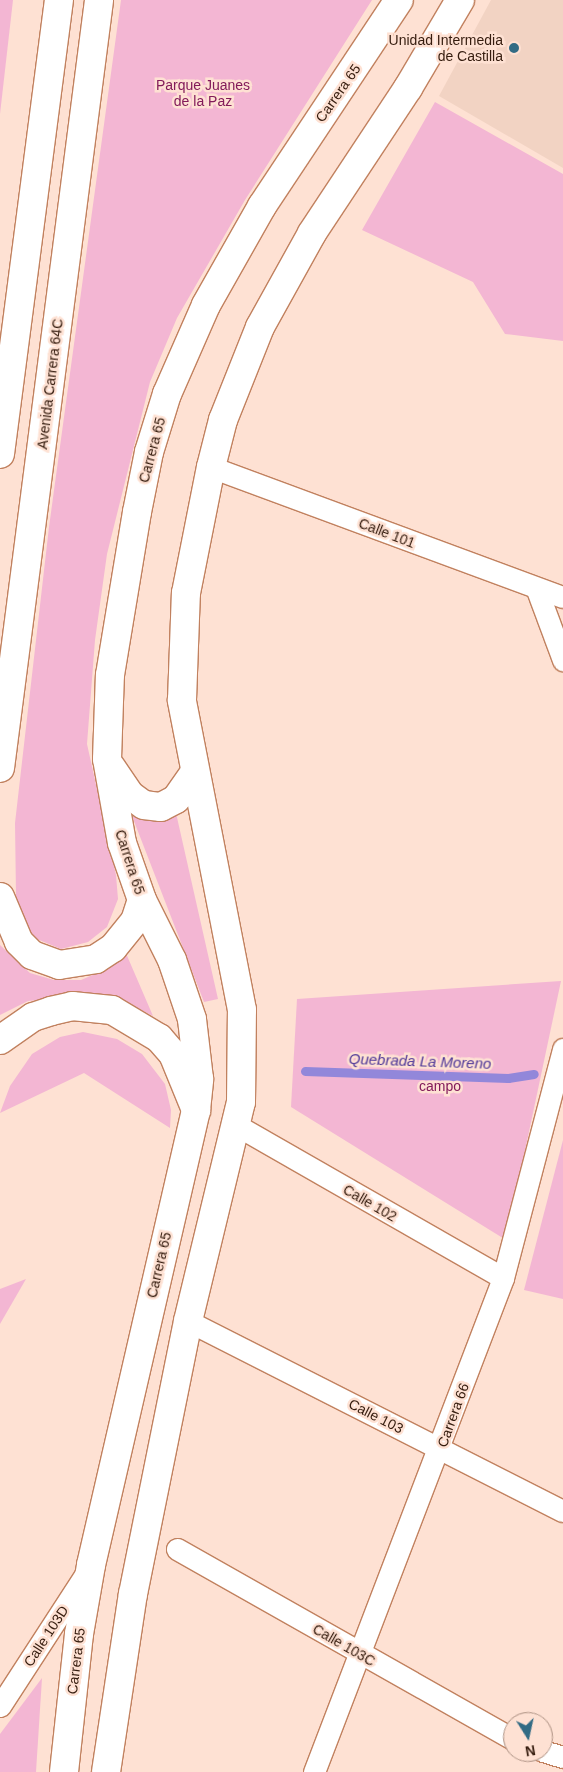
<!DOCTYPE html>
<html>
<head>
<meta charset="utf-8">
<style>
  body { margin:0 }
  #map { position:relative; width:563px; height:1772px; overflow:hidden; background:#fee1d3; font-family:Helvetica,sans-serif }
  div>[style] { position:absolute }
  .built>* { inset:0; background:#f2d3c3 }
  .green>* { inset:0; background:#f3b6d3 }
  .stream>* { height:9px; margin:-4.5px; padding:0 4.5px; transform-origin:4.5px; border-radius:4.5px; background:#9287da }
  .roads { filter:drop-shadow(1px 0 #c1815f) drop-shadow(-1px 0 #c1815f) drop-shadow(0 1px #c1815f) drop-shadow(0 -1px #c1815f) }
  .minor>* { height:21px; margin:-10.5px; padding:0 10.5px; transform-origin:10.5px; border-radius:10.5px; background:#fff }
  .secondary>* { height:28px; margin:-14px; padding:0 14px; transform-origin:14px; border-radius:14px; background:#fff }
  .primary>* { height:28px; margin:-14px; padding:0 14px; transform-origin:14px; border-radius:14px; background:#fff }
  .dots>* { width:14px; height:14px; translate:-50% -50%; box-sizing:border-box; border:2px solid #fee1d3; border-radius:50% }
  span { translate:-50% -50%; white-space:nowrap; text-align:center; line-height:1.15; -webkit-text-stroke:5px #fee1d3; paint-order:stroke }
  .poi-label { font-size:14px; color:#351c0e }
  .right { translate:-100% -50%; text-align:right }
  .park-label { font-size:14px; color:#831b5a }
  .street-label { font-size:14px; color:#351c0e }
  .water-label { font-size:15px; color:#4c3597; font-style:italic }
  .north { position:absolute; left:503px; top:1712px; width:50px; height:50px; box-sizing:border-box; background:#fee1d3; border:1px solid #ae9284; border-radius:50%; rotate:170deg; font-size:14px; font-weight:700; line-height:20px; text-align:center; color:#351c0e }
  .north::after { content:''; display:block; margin:auto; width:18px; height:22px; background:#326b84; clip-path:polygon(50% 0,100% 100%,50% 72%,0 100%) }
</style>
</head>
<body>
<div id="map">
  <div class="built">
    <div style="clip-path:polygon(491px 0,563px 0,563px 168px,439px 96px)"></div>
  </div>
  <div class="green">
    <div style="clip-path:polygon(0 0,13px 0,0 114px)"></div>
    <div style="clip-path:polygon(121px 0,372px 0,245px 200px,177px 318px,150px 382px,107px 554px,95px 640px,87px 744px,116px 875px,118px 899px,107px 927px,88px 942px,61px 949px,32px 937px,20px 917px,16px 896px,15px 823px,49px 527px)"></div>
    <div style="clip-path:polygon(435px 102px,563px 174px,563px 341px,505px 334px,473px 282px,362px 230px)"></div>
    <div style="clip-path:polygon(176px 813px,218px 999px,204px 1002px,132px 816px,145px 819px)"></div>
    <div style="clip-path:polygon(0 945px,30px 973px,54px 980px,81px 980px,102px 971px,125px 951px,153px 1016px,124px 1001px,92px 995px,28px 1001px,0 1015px)"></div>
    <div style="clip-path:polygon(561px 981px,506px 1240px,291px 1107px,297px 999px)"></div>
    <div style="clip-path:polygon(83px 1032px,117px 1039px,142px 1054px,165px 1084px,171px 1110px,170px 1128px,84px 1073px,0 1113px,10px 1086px,32px 1054px,60px 1037px)"></div>
    <div style="clip-path:polygon(563px 1140px,563px 1299px,524px 1290px)"></div>
    <div style="clip-path:polygon(26px 1279px,0 1324px,0 1289px)"></div>
    <div style="clip-path:polygon(42px 1678px,36px 1772px,0 1772px,0 1734px)"></div>
  </div>
  <div class="stream">
    <div style="left:305px;top:1071px;width:203px;rotate:2deg"></div>
    <div style="left:508px;top:1078px;width:26px;rotate:-9deg"></div>
  </div>
  <div class="roads">
    <div class="minor">
      <div style="left:211px;top:467px;width:375px;rotate:20.3deg"></div>
      <div style="left:537px;top:590px;width:75px;rotate:69.6deg"></div>
      <div style="left:238px;top:1126px;width:305px;rotate:29.8deg"></div>
      <div style="left:188px;top:1321px;width:420px;rotate:26.9deg"></div>
      <div style="left:177px;top:1549px;width:386px;rotate:29.5deg"></div>
      <div style="left:0;top:1706px;width:160px;rotate:-57deg"></div>
      <div style="left:543px;top:1751px;width:21px;rotate:17deg"></div>
      <div style="left:314px;top:1772px;width:529px;rotate:-69.06deg"></div>
      <div style="left:503px;top:1278px;width:237px;rotate:-75.3deg"></div>
    </div>
    <div class="secondary">
      <div style="left:111px;top:767px;width:34px;rotate:56deg"></div>
      <div style="left:130px;top:795px;width:17px;rotate:36deg"></div>
      <div style="left:144px;top:805px;width:17px;rotate:7deg"></div>
      <div style="left:161px;top:807px;width:17px;rotate:-28deg"></div>
      <div style="left:176px;top:799px;width:29px;rotate:-55deg"></div>
      <div style="left:64px;top:1772px;width:139px;rotate:-83.8deg"></div>
      <div style="left:79px;top:1634px;width:70px;rotate:-80.1deg"></div>
      <div style="left:91px;top:1565px;width:467px;rotate:-77deg"></div>
      <div style="left:196px;top:1110px;width:31px;rotate:-84deg"></div>
      <div style="left:199px;top:1079px;width:60px;rotate:-96.7deg"></div>
      <div style="left:192px;top:1019px;width:62px;rotate:-108.7deg"></div>
      <div style="left:172px;top:960px;width:67px;rotate:-116.6deg"></div>
      <div style="left:142px;top:900px;width:60px;rotate:-109.3deg"></div>
      <div style="left:122px;top:843px;width:85px;rotate:-100.1deg"></div>
      <div style="left:107px;top:759px;width:84px;rotate:-88deg"></div>
      <div style="left:110px;top:675px;width:165px;rotate:-80.6deg"></div>
      <div style="left:137px;top:512px;width:61px;rotate:-78.7deg"></div>
      <div style="left:149px;top:452px;width:61px;rotate:-72.8deg"></div>
      <div style="left:167px;top:394px;width:97px;rotate:-66.3deg"></div>
      <div style="left:206px;top:305px;width:114px;rotate:-60.5deg"></div>
      <div style="left:262px;top:206px;width:247px;rotate:-56.4deg"></div>
      <div style="left:106px;top:1772px;width:180px;rotate:-81.4deg"></div>
      <div style="left:133px;top:1594px;width:278px;rotate:-78.6deg"></div>
      <div style="left:188px;top:1321px;width:225px;rotate:-76.4deg"></div>
      <div style="left:241px;top:1102px;width:92px;rotate:-89.4deg"></div>
      <div style="left:242px;top:1010px;width:316px;rotate:-101deg"></div>
      <div style="left:182px;top:700px;width:107px;rotate:-87.9deg"></div>
      <div style="left:186px;top:593px;width:128px;rotate:-78.8deg"></div>
      <div style="left:211px;top:467px;width:49px;rotate:-75.7deg"></div>
      <div style="left:223px;top:420px;width:100px;rotate:-68.3deg"></div>
      <div style="left:260px;top:327px;width:107px;rotate:-61deg"></div>
      <div style="left:312px;top:233px;width:174px;rotate:-56.5deg"></div>
      <div style="left:408px;top:88px;width:102px;rotate:-59.4deg"></div>
    </div>
    <div class="primary">
      <div style="left:0;top:454px;width:458px;rotate:-82.6deg"></div>
      <div style="left:0;top:768px;width:774px;rotate:-82.65deg"></div>
      <div style="left:0;top:897px;width:49px;rotate:67.1deg"></div>
      <div style="left:19px;top:942px;width:18px;rotate:45deg"></div>
      <div style="left:32px;top:955px;width:29px;rotate:20deg"></div>
      <div style="left:59px;top:965px;width:37px;rotate:-9deg"></div>
      <div style="left:96px;top:959px;width:20px;rotate:-33deg"></div>
      <div style="left:113px;top:948px;width:35px;rotate:-51deg"></div>
      <div style="left:135px;top:921px;width:22px;rotate:-72deg"></div>
      <div style="left:0;top:1040px;width:40px;rotate:-34.9deg"></div>
      <div style="left:33px;top:1017px;width:19px;rotate:-18deg"></div>
      <div style="left:51px;top:1011px;width:22px;rotate:-13deg"></div>
      <div style="left:72px;top:1006px;width:40px;rotate:5.7deg"></div>
      <div style="left:112px;top:1010px;width:55px;rotate:30.8deg"></div>
      <div style="left:159px;top:1038px;width:21px;rotate:49deg"></div>
      <div style="left:173px;top:1054px;width:61px;rotate:67.7deg"></div>
    </div>
  </div>
  <div class="dots">
    <div style="left:514px;top:48px;background:#326b84"></div>
  </div>
  <div class="poi-label">
    <span class="right" style="left:503px;top:48px">Unidad Intermedia<br>de Castilla</span>
  </div>
  <div class="park-label">
    <span style="left:203px;top:93px">Parque Juanes<br>de la Paz</span>
    <span style="left:440px;top:1086px">campo</span>
  </div>
  <div class="street-label">
    <span style="left:338px;top:93px;rotate:-55deg">Carrera 65</span>
    <span style="left:50px;top:384px;rotate:-83deg">Avenida Carrera 64C</span>
    <span style="left:152px;top:450px;rotate:-75deg">Carrera 65</span>
    <span style="left:387px;top:533px;rotate:21deg">Calle 101</span>
    <span style="left:130px;top:862px;rotate:72deg">Carrera 65</span>
    <span style="left:370px;top:1203px;rotate:30deg">Calle 102</span>
    <span style="left:159px;top:1265px;rotate:-77deg">Carrera 65</span>
    <span style="left:453px;top:1415px;rotate:-70deg">Carrera 66</span>
    <span style="left:376px;top:1416px;rotate:27deg">Calle 103</span>
    <span style="left:46px;top:1636px;rotate:-57deg">Calle 103D</span>
    <span style="left:344px;top:1645px;rotate:30deg">Calle 103C</span>
    <span style="left:76px;top:1661px;rotate:-83deg">Carrera 65</span>
  </div>
  <div class="water-label">
    <span style="left:420px;top:1061px;rotate:2deg">Quebrada La Moreno</span>
  </div>
  <div class="north">N</div>
</div>
</body>
</html>
